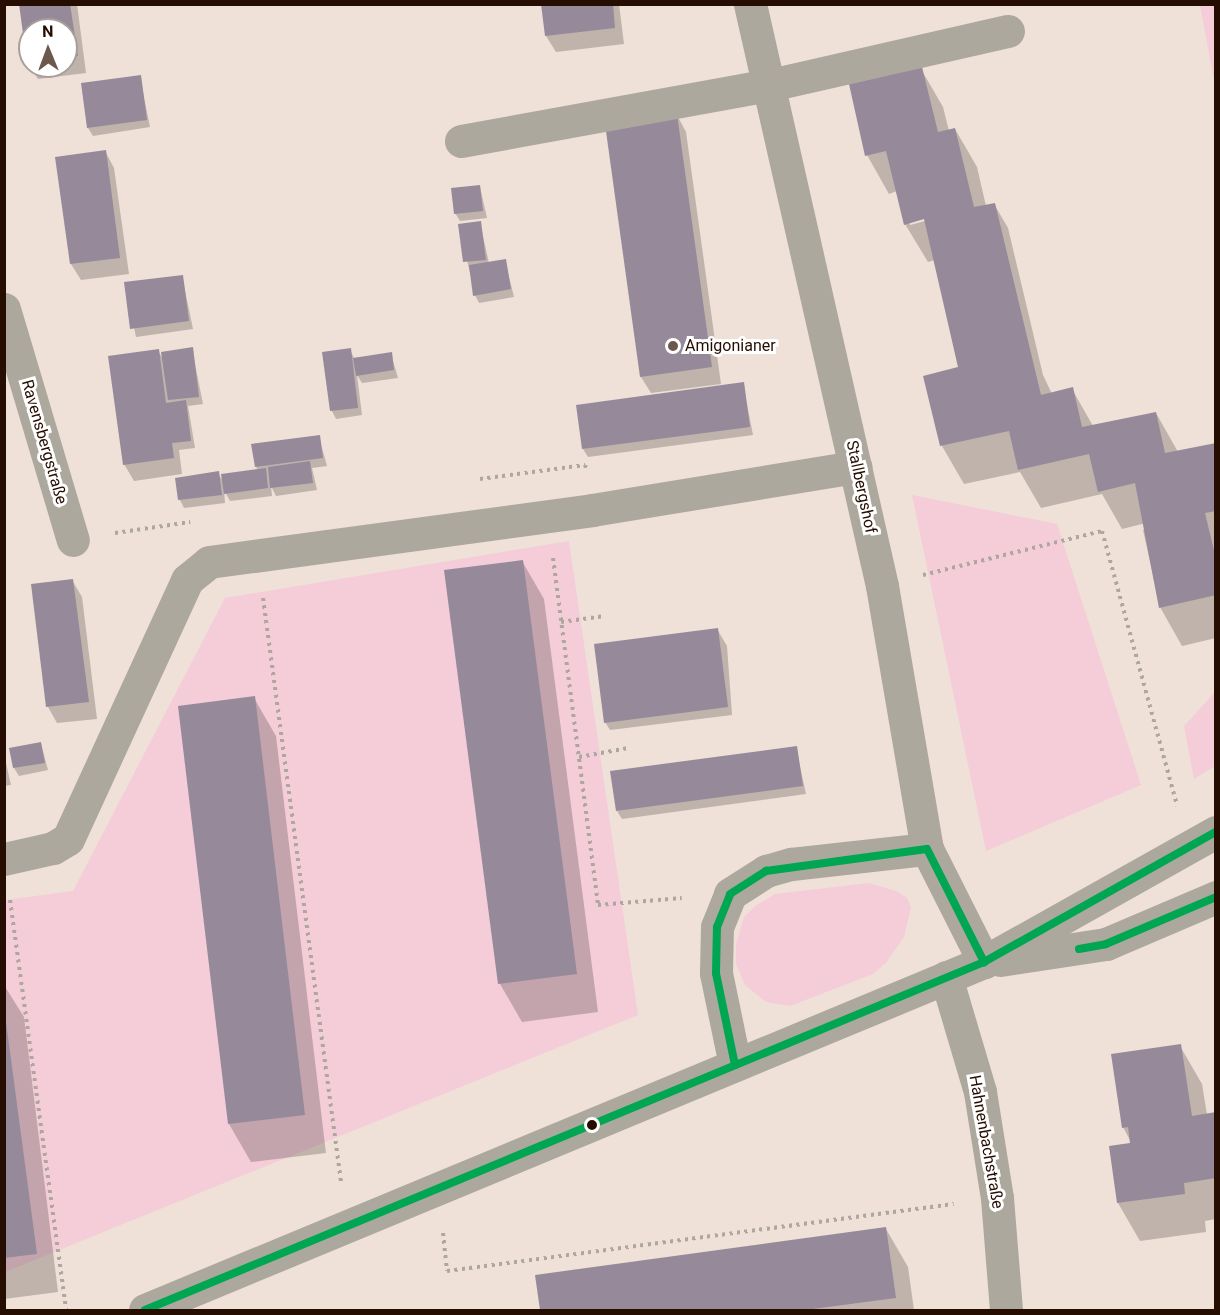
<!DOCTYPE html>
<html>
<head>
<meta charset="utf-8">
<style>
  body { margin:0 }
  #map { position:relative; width:1220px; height:1315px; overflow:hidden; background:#efe0d8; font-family:Roboto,sans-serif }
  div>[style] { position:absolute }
  .green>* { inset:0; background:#f4cdd8 }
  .shadow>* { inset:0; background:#0003 }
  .building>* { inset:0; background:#96899a }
  .path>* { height:4px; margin-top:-2px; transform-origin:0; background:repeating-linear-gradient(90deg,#aea79f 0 3px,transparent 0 7.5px) }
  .minor>* { height:33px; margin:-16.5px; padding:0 16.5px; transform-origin:16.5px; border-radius:16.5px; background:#aca89e }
  .bus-1>* { height:8px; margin:-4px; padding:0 4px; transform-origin:4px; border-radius:4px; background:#00a651 }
  .dots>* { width:16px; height:16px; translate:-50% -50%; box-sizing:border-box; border:3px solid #fff; border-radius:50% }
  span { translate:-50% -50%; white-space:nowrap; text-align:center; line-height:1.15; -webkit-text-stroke:6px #fff; paint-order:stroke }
  .poi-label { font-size:16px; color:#250e01 }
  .left { translate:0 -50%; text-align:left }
  .street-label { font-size:16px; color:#250e01 }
  .frame { position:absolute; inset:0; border:6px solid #250e01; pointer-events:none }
  .north { position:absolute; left:18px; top:18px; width:60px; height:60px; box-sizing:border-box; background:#fff; border:2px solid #a89f99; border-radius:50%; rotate:359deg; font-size:16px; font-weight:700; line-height:24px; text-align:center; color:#250e01 }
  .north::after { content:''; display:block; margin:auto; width:21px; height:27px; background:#6c584c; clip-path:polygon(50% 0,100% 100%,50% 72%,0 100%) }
</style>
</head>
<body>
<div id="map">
  <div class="green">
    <div style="clip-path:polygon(1200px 5px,1215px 5px,1215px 86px)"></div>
    <div style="clip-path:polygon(912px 495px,1057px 524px,1141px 785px,986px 851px)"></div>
    <div style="clip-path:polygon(569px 541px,638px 1015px,5px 1272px,5px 900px,73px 891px,225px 598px)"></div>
    <div style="clip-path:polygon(1215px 692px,1215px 766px,1194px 779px,1184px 726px)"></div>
    <div style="clip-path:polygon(869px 883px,896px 891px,907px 898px,911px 907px,904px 937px,886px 963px,873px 974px,790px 1006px,766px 1002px,745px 985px,736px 964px,736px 944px,744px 917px,755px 906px,775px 894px)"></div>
  </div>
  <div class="shadow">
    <div style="clip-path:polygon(20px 4px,77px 4px,86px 73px,38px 79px,30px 66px,66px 66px,66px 30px,30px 30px,30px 65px)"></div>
    <div style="clip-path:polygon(542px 4px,619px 4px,624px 44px,556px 52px,546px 36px)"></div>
    <div style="clip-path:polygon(evenodd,921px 69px,943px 107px,949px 131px,955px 129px,977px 167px,986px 206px,994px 204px,1008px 228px,1043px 375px,1052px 394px,1072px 389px,1093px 426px,1156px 413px,1178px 452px,1216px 444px,1216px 638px,1182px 646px,1160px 607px,1143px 530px,1148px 529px,1146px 523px,1122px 529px,1102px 494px,1041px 508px,1020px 472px,964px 484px,942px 446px,925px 377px,961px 368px,935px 260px,928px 262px,905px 224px,897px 191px,889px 194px,867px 155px,921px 69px,925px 218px,925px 221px,910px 225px,909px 222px,925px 218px)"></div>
    <div style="clip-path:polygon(140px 77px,150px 127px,93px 136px,88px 128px)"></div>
    <div style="clip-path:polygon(677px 115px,686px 132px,721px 384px,651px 393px,641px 377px,607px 125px)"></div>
    <div style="clip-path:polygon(105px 151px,114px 168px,129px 274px,81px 280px,71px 264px)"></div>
    <div style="clip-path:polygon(480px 187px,487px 218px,460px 221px,455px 213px)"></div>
    <div style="clip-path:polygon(480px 223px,489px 263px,505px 261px,514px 297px,479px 303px,475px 295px,459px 225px)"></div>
    <div style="clip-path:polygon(182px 276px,193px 329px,136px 337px,125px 283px)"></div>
    <div style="clip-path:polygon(192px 349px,203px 404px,188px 406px,195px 448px,179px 450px,182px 474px,134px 481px,124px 464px,158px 351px,164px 360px)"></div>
    <div style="clip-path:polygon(350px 350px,354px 358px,391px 354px,398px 378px,362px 383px,357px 375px,362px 415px,336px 419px,332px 411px,324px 353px)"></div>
    <div style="clip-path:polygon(743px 384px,753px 435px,588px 457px,583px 449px)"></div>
    <div style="clip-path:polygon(319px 437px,327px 466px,312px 468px,317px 490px,276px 496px,271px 486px,272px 496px,230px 501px,224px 490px,225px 503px,184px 508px,180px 500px,177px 479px,218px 473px,224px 483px,258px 470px,256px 467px)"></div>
    <div style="clip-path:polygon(522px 561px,544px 599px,598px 1012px,522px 1022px,500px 984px,446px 571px)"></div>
    <div style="clip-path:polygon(72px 580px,82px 597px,97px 719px,57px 723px,48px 707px)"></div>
    <div style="clip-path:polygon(717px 629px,727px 646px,732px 715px,610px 730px,605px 722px)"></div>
    <div style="clip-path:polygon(254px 698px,276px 736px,326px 1153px,251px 1162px,229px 1124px,180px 707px)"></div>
    <div style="clip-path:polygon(41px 744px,48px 770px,19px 776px,14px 768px)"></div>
    <div style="clip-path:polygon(796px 748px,806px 794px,622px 819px,617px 811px)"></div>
    <div style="clip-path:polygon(4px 754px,11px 785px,4px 786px)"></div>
    <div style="clip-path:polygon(4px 985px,24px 1017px,58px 1292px,4px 1299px)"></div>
    <div style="clip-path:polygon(1180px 1046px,1202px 1084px,1207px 1115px,1216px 1113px,1216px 1219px,1205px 1221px,1206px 1232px,1140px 1241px,1118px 1203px,1111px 1147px,1132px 1144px,1123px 1127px)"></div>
    <div style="clip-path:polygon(886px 1229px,908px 1267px,914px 1310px,542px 1310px,536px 1277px)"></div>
  </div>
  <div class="building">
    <div style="clip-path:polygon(19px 4px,70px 4px,78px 56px,66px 58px,66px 30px,30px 30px,30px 63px,27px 63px)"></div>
    <div style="clip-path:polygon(541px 4px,613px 4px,615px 28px,545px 36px)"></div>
    <div style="clip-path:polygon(922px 67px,938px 132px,955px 128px,974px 207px,995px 203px,1041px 395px,1073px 387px,1082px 427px,1156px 412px,1165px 453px,1216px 443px,1216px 511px,1205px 513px,1216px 559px,1216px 595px,1159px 608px,1135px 483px,1098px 492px,1089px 454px,1018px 470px,1009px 431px,940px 446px,923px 376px,958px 367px,924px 219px,904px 225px,886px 151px,865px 156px,849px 84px)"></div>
    <div style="clip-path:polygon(141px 75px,147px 120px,87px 128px,81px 83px)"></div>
    <div style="clip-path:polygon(677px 114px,712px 367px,640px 377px,605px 124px)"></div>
    <div style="clip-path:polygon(106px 150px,120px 258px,70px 264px,55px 157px)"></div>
    <div style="clip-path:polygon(480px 185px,483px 211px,454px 214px,451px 188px)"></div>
    <div style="clip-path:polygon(481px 221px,486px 260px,463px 262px,458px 224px)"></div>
    <div style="clip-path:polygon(506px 259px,511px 289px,473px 296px,469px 265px)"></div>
    <div style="clip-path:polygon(183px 275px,189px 321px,130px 329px,124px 282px)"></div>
    <div style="clip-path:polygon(193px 347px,199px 397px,168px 400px,161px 352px)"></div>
    <div style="clip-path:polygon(351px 348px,358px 408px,330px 411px,322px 352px)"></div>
    <div style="clip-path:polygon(159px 349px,166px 403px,186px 400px,191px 441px,172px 443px,174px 458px,123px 465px,108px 356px)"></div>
    <div style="clip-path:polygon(392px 352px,394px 370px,356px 376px,353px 358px)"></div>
    <div style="clip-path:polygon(744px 382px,750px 427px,582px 449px,576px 405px)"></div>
    <div style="clip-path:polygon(320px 435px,323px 458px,255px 467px,251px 444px)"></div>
    <div style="clip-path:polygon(310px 461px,313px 483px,270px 488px,268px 467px)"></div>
    <div style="clip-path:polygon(266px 468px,268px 488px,224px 494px,221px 474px)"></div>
    <div style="clip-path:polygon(219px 471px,222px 495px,178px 500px,175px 478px)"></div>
    <div style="clip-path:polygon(523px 560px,577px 974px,498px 984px,444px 570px)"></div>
    <div style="clip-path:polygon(73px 579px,89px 702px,46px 707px,31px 584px)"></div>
    <div style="clip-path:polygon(718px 628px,728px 707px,604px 723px,594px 644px)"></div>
    <div style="clip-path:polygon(255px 696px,305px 1115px,228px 1124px,178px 706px)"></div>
    <div style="clip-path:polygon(41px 742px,45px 763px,13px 768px,9px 748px)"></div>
    <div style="clip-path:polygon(797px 746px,803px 786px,616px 811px,610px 771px)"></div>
    <div style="clip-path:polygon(4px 1007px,37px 1254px,4px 1258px)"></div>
    <div style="clip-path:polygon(1181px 1044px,1192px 1116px,1216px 1112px,1216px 1178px,1184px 1183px,1185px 1194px,1117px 1203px,1109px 1146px,1130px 1143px,1128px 1127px,1122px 1128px,1111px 1054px)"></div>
    <div style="clip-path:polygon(886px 1227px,896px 1298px,805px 1310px,540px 1310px,535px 1275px)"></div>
  </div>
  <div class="path">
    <div style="left:480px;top:479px;width:106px;rotate:-7.6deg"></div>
    <div style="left:585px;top:465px;width:3px;rotate:72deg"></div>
    <div style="left:115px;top:533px;width:76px;rotate:-8.3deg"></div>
    <div style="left:553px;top:558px;width:350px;rotate:82.6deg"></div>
    <div style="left:598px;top:905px;width:84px;rotate:-4.8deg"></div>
    <div style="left:923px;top:575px;width:184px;rotate:-13.8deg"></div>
    <div style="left:1102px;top:531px;width:285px;rotate:74.7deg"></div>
    <div style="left:263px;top:598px;width:589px;rotate:82.39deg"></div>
    <div style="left:561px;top:622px;width:44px;rotate:-7.8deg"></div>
    <div style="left:579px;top:757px;width:50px;rotate:-10.4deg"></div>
    <div style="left:10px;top:900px;width:414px;rotate:82.2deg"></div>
    <div style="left:443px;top:1233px;width:38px;rotate:84deg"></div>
    <div style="left:447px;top:1271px;width:511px;rotate:-7.53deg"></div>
  </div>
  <div class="minor">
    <div style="left:750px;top:4px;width:597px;rotate:77.22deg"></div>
    <div style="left:882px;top:586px;width:267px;rotate:80.3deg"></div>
    <div style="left:927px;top:849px;width:127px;rotate:63.2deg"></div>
    <div style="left:461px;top:141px;width:314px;rotate:-10.3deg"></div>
    <div style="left:770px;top:85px;width:244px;rotate:-12.8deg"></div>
    <div style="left:4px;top:309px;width:241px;rotate:73.4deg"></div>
    <div style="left:4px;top:859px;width:50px;rotate:-12.7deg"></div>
    <div style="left:53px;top:848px;width:17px;rotate:-31deg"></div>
    <div style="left:68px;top:839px;width:285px;rotate:-65.3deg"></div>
    <div style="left:187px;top:580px;width:28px;rotate:-39deg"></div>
    <div style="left:209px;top:562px;width:387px;rotate:-7.7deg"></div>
    <div style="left:592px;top:510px;width:267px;rotate:-9.3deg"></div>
    <div style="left:1000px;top:960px;width:107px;rotate:-8.6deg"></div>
    <div style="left:1106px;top:944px;width:120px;rotate:-23.1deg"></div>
    <div style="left:946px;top:977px;width:120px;rotate:73.5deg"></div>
    <div style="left:980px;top:1092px;width:107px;rotate:80.9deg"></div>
    <div style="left:997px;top:1198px;width:112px;rotate:85.4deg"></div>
    <div style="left:735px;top:1065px;width:94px;rotate:-101.7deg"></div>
    <div style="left:716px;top:973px;width:46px;rotate:-88.8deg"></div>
    <div style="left:717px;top:927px;width:35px;rotate:-68deg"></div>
    <div style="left:730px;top:894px;width:43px;rotate:-32.6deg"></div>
    <div style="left:766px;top:871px;width:26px;rotate:-16deg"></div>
    <div style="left:791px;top:864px;width:137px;rotate:-6.3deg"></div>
    <div style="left:145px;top:1310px;width:908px;rotate:-22.53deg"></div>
    <div style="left:984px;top:962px;width:266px;rotate:-29.3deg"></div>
  </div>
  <div class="bus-1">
    <div style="left:1079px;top:949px;width:27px;rotate:-10deg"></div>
    <div style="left:1106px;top:944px;width:120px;rotate:-23.1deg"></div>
    <div style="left:735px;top:1065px;width:94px;rotate:-101.7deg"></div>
    <div style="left:716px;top:973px;width:46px;rotate:-88.8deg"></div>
    <div style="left:717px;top:927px;width:35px;rotate:-68deg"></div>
    <div style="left:730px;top:894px;width:43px;rotate:-32.6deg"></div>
    <div style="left:766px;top:871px;width:162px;rotate:-7.8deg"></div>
    <div style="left:927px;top:849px;width:127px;rotate:63.2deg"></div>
    <div style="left:145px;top:1310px;width:908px;rotate:-22.53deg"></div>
    <div style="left:984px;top:962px;width:266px;rotate:-29.3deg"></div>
  </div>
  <div class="dots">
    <div style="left:673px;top:346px;background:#6c584c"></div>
    <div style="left:592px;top:1125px;background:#250e01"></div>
  </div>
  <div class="poi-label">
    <span class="left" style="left:685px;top:346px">Amigonianer</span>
  </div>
  <div class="street-label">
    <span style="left:44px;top:442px;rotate:74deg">Ravensbergstraße</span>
    <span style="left:861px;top:487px;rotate:78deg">Stallbergshof</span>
    <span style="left:986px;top:1142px;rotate:80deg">Hahnenbachstraße</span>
  </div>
  <div class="frame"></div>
  <div class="north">N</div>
</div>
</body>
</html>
